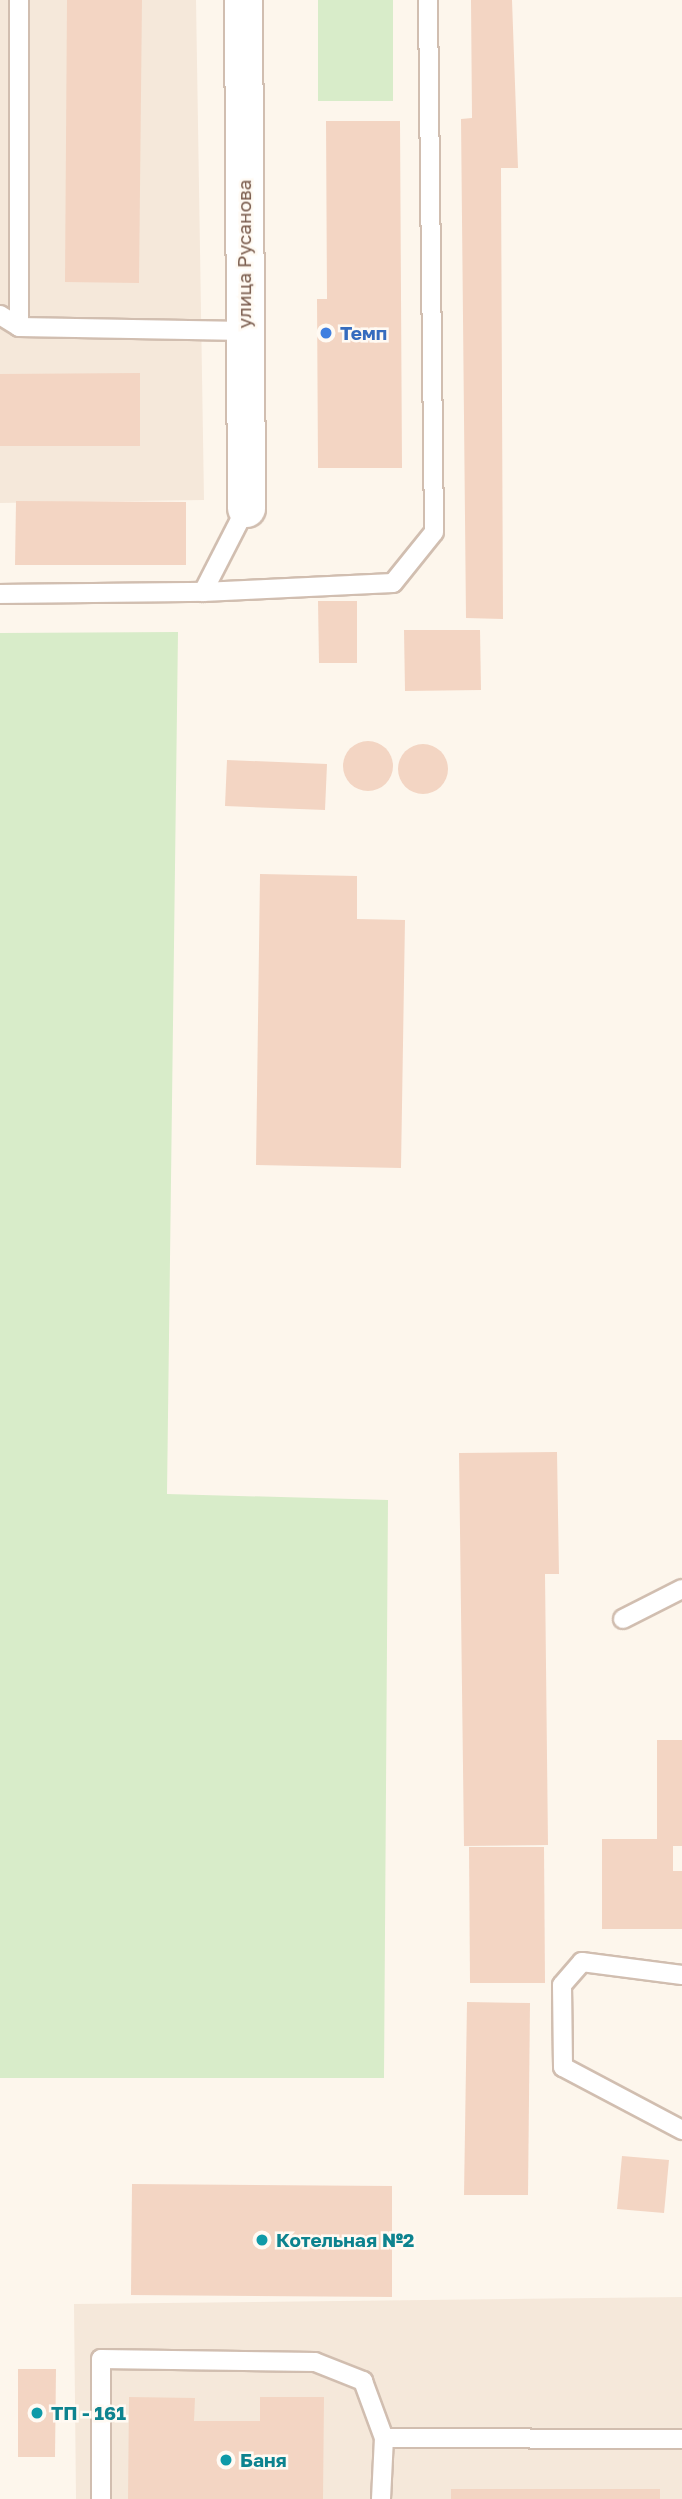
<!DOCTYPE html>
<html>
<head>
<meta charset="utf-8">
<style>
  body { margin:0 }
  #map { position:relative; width:682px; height:2499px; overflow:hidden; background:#fdf6ec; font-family:"Golos Text",sans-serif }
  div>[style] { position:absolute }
  .residential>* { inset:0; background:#f5e8da }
  .green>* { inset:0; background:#d8ecc9 }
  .building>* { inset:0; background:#f3d5c3 }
  .round { border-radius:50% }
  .roads { filter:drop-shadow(2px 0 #d1beb0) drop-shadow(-2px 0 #d1beb0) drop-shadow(0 2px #d1beb0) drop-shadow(0 -2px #d1beb0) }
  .lane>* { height:18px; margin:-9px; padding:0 9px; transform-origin:9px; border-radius:9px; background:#fff }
  .street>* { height:37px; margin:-18.5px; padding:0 18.5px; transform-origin:18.5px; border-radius:18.5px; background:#fff }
  .dots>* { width:19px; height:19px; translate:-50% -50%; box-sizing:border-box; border:4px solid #fffaf3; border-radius:50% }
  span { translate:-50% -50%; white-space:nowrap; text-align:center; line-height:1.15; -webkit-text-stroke:5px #fffaf3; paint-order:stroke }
  .street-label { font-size:19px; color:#7a5c4d }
  .shop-label { font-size:19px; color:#366cbe; font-weight:700 }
  .left { translate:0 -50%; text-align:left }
  .culture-label { font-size:19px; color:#0d838f; font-weight:700 }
</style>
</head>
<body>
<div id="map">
  <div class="residential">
    <div style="clip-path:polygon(0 0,196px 0,204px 500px,0 503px)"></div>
    <div style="clip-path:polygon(682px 2297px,682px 2499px,76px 2499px,74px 2304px)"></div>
  </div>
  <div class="green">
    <div style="clip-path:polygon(318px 0,393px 0,393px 101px,318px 101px)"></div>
    <div style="clip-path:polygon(178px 632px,167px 1494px,388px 1500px,384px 2078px,0 2078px,0 633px)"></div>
  </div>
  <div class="building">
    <div style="clip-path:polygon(67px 0,142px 0,139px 283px,65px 282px)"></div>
    <div style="clip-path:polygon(471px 0,512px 0,518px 168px,501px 168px,503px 619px,466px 618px,461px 119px,472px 118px)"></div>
    <div style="clip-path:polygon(326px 121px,400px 121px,402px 468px,318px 468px,317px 299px,327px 299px)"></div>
    <div style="clip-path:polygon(140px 373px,140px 446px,0 446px,0 374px)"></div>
    <div style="clip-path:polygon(16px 501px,186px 502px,186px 565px,15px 565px)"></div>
    <div style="clip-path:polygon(318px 601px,357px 601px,357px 663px,319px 663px)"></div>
    <div style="clip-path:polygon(404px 630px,480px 630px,481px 690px,405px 691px)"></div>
    <div class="round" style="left:343px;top:741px;width:50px;height:50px"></div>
    <div class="round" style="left:398px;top:744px;width:50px;height:50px"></div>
    <div style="clip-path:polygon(227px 760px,327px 764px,325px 810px,225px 806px)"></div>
    <div style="clip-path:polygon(260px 874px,357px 876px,357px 919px,405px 920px,401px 1168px,256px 1165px)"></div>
    <div style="clip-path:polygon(557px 1452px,559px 1574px,545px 1574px,548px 1845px,464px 1846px,459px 1453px)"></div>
    <div style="clip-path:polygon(657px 1740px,682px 1740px,682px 1846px,673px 1846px,673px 1871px,682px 1871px,682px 1929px,602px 1929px,602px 1839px,657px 1839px)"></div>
    <div style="clip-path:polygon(469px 1847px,544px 1847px,545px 1983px,470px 1983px)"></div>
    <div style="clip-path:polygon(467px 2002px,530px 2003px,528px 2195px,464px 2195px)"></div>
    <div style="clip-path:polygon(622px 2156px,669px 2160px,664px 2213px,617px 2209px)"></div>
    <div style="clip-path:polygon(132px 2184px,392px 2186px,392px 2297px,131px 2295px)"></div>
    <div style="clip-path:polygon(18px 2369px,56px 2369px,55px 2457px,18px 2457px)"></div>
    <div style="clip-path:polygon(129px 2397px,195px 2398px,194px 2421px,260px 2421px,260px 2397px,324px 2397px,323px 2499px,128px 2499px)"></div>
    <div style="clip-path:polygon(451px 2489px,660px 2489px,660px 2499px,451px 2499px)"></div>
  </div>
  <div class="roads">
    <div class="lane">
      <div style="left:19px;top:0;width:327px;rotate:90deg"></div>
      <div style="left:19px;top:327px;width:226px;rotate:1deg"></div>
      <div style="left:0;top:315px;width:22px;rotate:32deg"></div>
      <div style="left:203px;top:592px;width:190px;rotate:-2.7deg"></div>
      <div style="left:393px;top:583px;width:65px;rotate:-51.2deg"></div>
      <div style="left:434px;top:532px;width:532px;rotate:-90.65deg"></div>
      <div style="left:0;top:594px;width:203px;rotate:-0.6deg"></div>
      <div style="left:203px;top:592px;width:94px;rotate:-62.9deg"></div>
      <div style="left:623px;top:1619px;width:66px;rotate:-27deg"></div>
      <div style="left:682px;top:1975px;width:101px;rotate:-172.6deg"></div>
      <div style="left:582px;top:1962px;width:30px;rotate:131deg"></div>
      <div style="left:562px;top:1985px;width:82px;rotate:89.3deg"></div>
      <div style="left:563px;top:2067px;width:135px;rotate:27.9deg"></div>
      <div style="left:101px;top:2499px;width:140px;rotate:-90deg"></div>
      <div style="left:101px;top:2359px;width:214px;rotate:0.8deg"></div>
      <div style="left:315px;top:2362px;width:52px;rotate:21.6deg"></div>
      <div style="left:363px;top:2381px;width:61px;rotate:69.8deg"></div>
      <div style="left:381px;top:2499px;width:61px;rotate:-87.2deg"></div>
      <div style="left:384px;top:2438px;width:298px;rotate:0.2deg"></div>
    </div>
    <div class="street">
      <div style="left:243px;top:0;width:508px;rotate:89.66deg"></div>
    </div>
  </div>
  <div class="dots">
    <div style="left:326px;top:333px;background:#3f7fe0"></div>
    <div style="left:262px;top:2240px;background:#0f9aa8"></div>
    <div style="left:37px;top:2413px;background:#0f9aa8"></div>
    <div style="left:226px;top:2460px;background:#0f9aa8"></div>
  </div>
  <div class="street-label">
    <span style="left:244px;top:254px;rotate:-90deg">улица Русанова</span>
  </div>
  <div class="shop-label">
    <span class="left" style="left:340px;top:333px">Темп</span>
  </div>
  <div class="culture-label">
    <span class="left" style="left:276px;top:2240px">Котельная №2</span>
    <span class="left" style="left:51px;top:2413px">ТП - 161</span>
    <span class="left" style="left:240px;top:2460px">Баня</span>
  </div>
</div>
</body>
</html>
